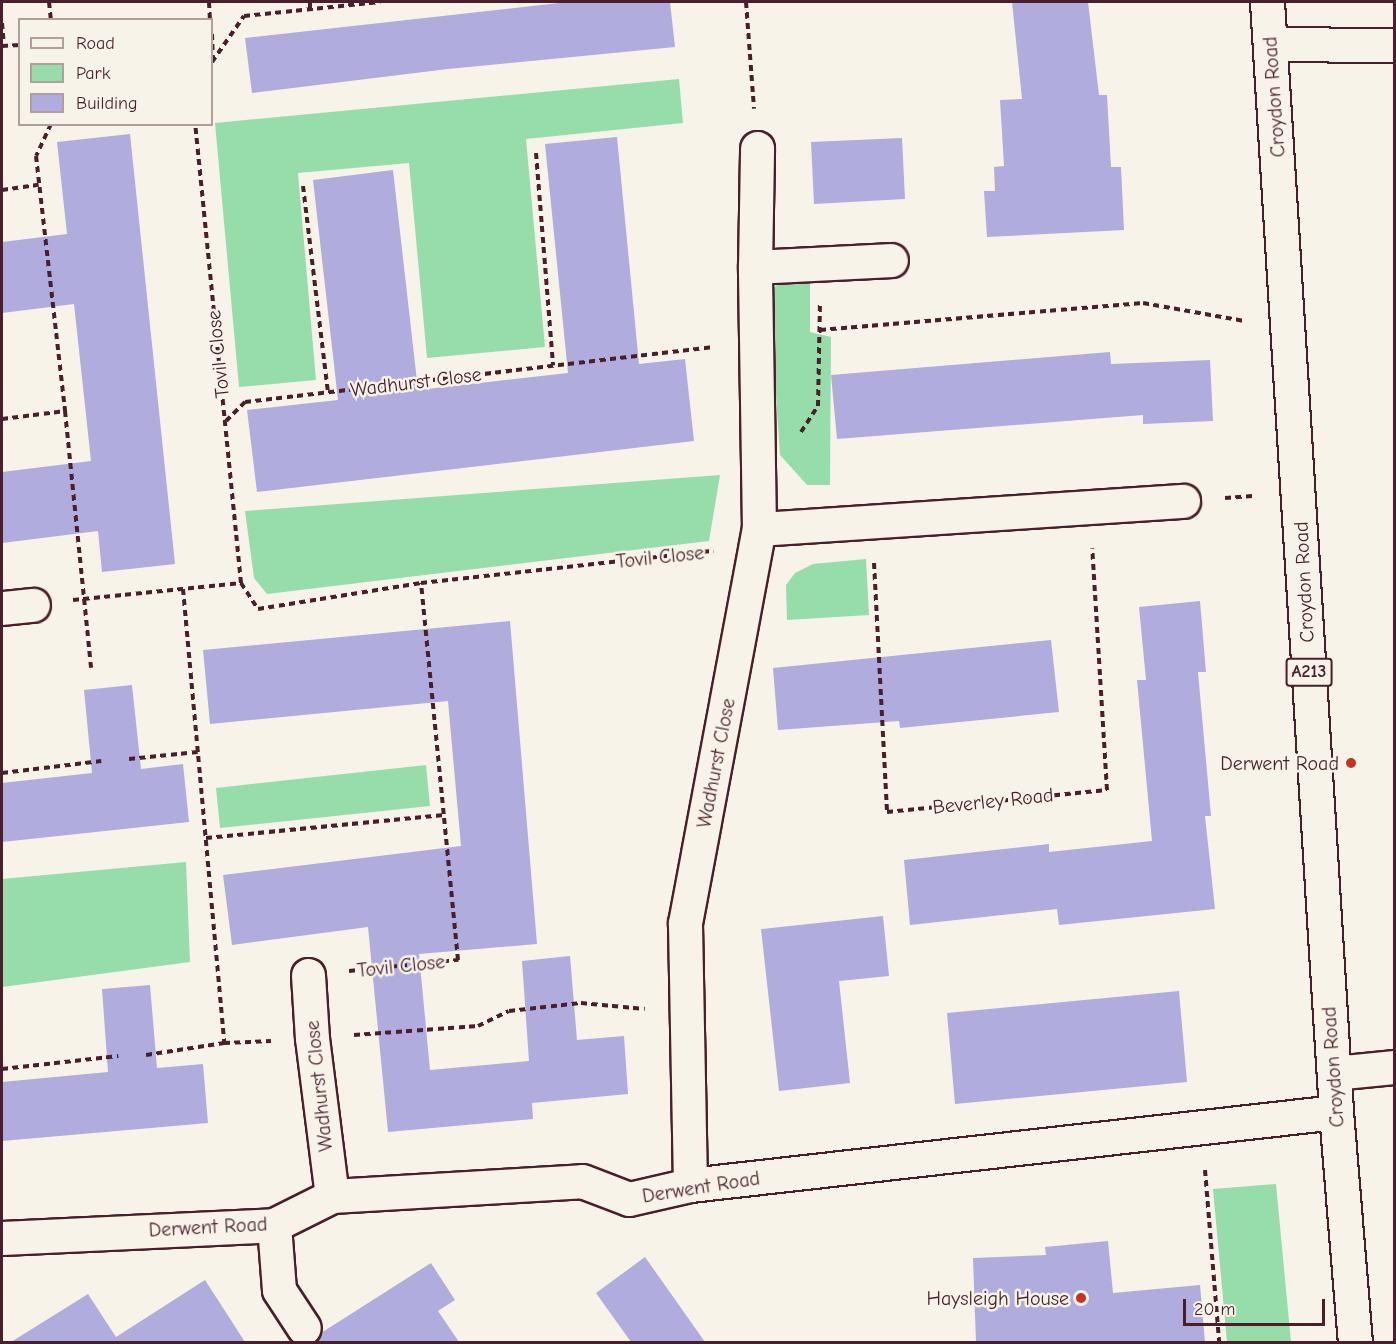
<!DOCTYPE html>
<html>
<head>
<meta charset="utf-8">
<style>
  body { margin:0 }
  #map { position:relative; width:1396px; height:1344px; overflow:hidden; background:#f7f3e8; font-family:"Comic Neue",sans-serif }
  div>[style] { position:absolute }
  .green>* { inset:0; background:#97ddaa }
  .building>* { inset:0; background:#b0acdd }
  .path>* { height:4px; margin-top:-2px; transform-origin:0; background:repeating-linear-gradient(90deg,#4a1f2b 0 6px,transparent 0 10.5px) }
  .roads { filter:drop-shadow(2px 0 #4a1f2b) drop-shadow(-2px 0 #4a1f2b) drop-shadow(0 2px #4a1f2b) drop-shadow(0 -2px #4a1f2b) }
  .street>* { height:33px; margin:-16.5px; padding:0 16.5px; transform-origin:16.5px; border-radius:16.5px; background:#f7f3e8 }
  .primary>* { height:33px; margin:-16.5px; padding:0 16.5px; transform-origin:16.5px; border-radius:16.5px; background:#f7f3e8 }
  .dots>* { width:16px; height:16px; translate:-50% -50%; box-sizing:border-box; border:3px solid #f7f3e8; border-radius:50% }
  span { translate:-50% -50%; white-space:nowrap; text-align:center; line-height:1.15; -webkit-text-stroke:5px #f7f3e8; paint-order:stroke }
  .shield-label span { padding:2px 4px; background:#f7f3e8; border:2px solid; border-radius:4px; -webkit-text-stroke-width:0 }
  .shield-label { font-size:18px; color:#4a1f2b; font-weight:700 }
  .street-label { font-size:20px; color:#4a1f2b }
  .poi-label { font-size:20px; color:#4a1f2b }
  .right { translate:-100% -50%; text-align:right }
  .frame { position:absolute; inset:0; border:3px solid #4a1f2b; pointer-events:none }
  .legend { position:absolute; left:18px; top:18px; width:195px; height:108px; box-sizing:border-box; background:#f7f3e8; border:2px solid #b29e9c; margin:0; padding:8px 10px; list-style:none; font-size:18px; color:#4a1f2b }
  .legend li { display:flex; align-items:center; gap:12px; height:30px }
  .legend b { width:30px; border:2px solid #b29e9c }
  .scale { position:absolute; left:1183px; top:1299px; width:142px; height:27px; box-sizing:border-box; border:3px solid #4a1f2b; border-top:0; padding-left:8px; font-size:18px; line-height:21px; white-space:nowrap; color:#4a1f2b; -webkit-text-stroke:4px #f7f3e8; paint-order:stroke }
</style>
</head>
<body>
<div id="map">
  <div class="green">
    <div style="clip-path:polygon(679px 79px,683px 123px,526px 139px,545px 347px,427px 358px,409px 163px,298px 173px,316px 380px,239px 387px,215px 123px)"></div>
    <div style="clip-path:polygon(784px 278px,810px 280px,810px 332px,831px 337px,830px 485px,807px 485px,780px 455px,769px 293px)"></div>
    <div style="clip-path:polygon(720px 475px,709px 541px,267px 594px,254px 578px,245px 511px)"></div>
    <div style="clip-path:polygon(866px 559px,869px 615px,787px 620px,786px 585px,795px 573px,813px 564px)"></div>
    <div style="clip-path:polygon(426px 765px,430px 806px,220px 828px,216px 788px)"></div>
    <div style="clip-path:polygon(186px 862px,190px 962px,2px 987px,2px 879px)"></div>
    <div style="clip-path:polygon(1276px 1184px,1291px 1342px,1227px 1342px,1213px 1189px)"></div>
  </div>
  <div class="building">
    <div style="clip-path:polygon(568px 2px,670px 2px,675px 47px,448px 69px,252px 93px,245px 38px)"></div>
    <div style="clip-path:polygon(1012px 2px,1088px 2px,1099px 95px,1107px 95px,1111px 167px,1121px 167px,1124px 230px,987px 237px,984px 191px,995px 191px,994px 167px,1004px 166px,1000px 100px,1022px 99px)"></div>
    <div style="clip-path:polygon(130px 134px,175px 564px,102px 572px,98px 531px,2px 543px,2px 472px,91px 461px,74px 304px,2px 313px,2px 242px,67px 234px,57px 142px)"></div>
    <div style="clip-path:polygon(617px 137px,639px 364px,685px 359px,694px 441px,257px 492px,247px 410px,338px 400px,313px 180px,393px 170px,418px 390px,568px 373px,545px 144px)"></div>
    <div style="clip-path:polygon(902px 138px,905px 199px,814px 204px,811px 142px)"></div>
    <div style="clip-path:polygon(1110px 352px,1111px 364px,1210px 360px,1213px 421px,1143px 424px,1143px 415px,837px 439px,831px 375px)"></div>
    <div style="clip-path:polygon(1200px 601px,1206px 672px,1198px 672px,1211px 816px,1205px 816px,1215px 909px,1059px 925px,1057px 909px,910px 925px,904px 860px,1049px 844px,1049px 852px,1152px 841px,1137px 680px,1146px 680px,1139px 607px)"></div>
    <div style="clip-path:polygon(510px 621px,537px 944px,419px 954px,430px 1070px,529px 1061px,522px 961px,570px 956px,577px 1040px,624px 1036px,628px 1094px,532px 1103px,533px 1119px,388px 1132px,368px 927px,232px 945px,223px 875px,461px 846px,448px 701px,210px 724px,203px 650px)"></div>
    <div style="clip-path:polygon(1051px 640px,1059px 712px,900px 728px,899px 721px,778px 730px,773px 668px)"></div>
    <div style="clip-path:polygon(132px 685px,141px 769px,183px 764px,189px 822px,2px 842px,2px 783px,92px 773px,84px 690px)"></div>
    <div style="clip-path:polygon(883px 916px,889px 976px,839px 981px,850px 1083px,779px 1091px,761px 929px)"></div>
    <div style="clip-path:polygon(150px 985px,157px 1068px,203px 1064px,208px 1123px,2px 1141px,2px 1082px,108px 1072px,102px 989px)"></div>
    <div style="clip-path:polygon(1179px 991px,1187px 1082px,955px 1104px,947px 1013px)"></div>
    <div style="clip-path:polygon(1108px 1241px,1113px 1293px,1200px 1285px,1205px 1342px,976px 1342px,973px 1258px,1046px 1255px,1045px 1247px)"></div>
    <div style="clip-path:polygon(645px 1257px,705px 1342px,631px 1342px,596px 1293px)"></div>
    <div style="clip-path:polygon(431px 1263px,455px 1300px,438px 1311px,459px 1342px,315px 1342px,321px 1333px)"></div>
    <div style="clip-path:polygon(205px 1280px,245px 1342px,11px 1342px,88px 1294px,116px 1337px)"></div>
  </div>
  <div class="path">
    <div style="left:49px;top:2px;width:18px;rotate:84deg"></div>
    <div style="left:209px;top:2px;width:18px;rotate:87deg"></div>
    <div style="left:310px;top:2px;width:7px;rotate:90deg"></div>
    <div style="left:746px;top:2px;width:107px;rotate:85.7deg"></div>
    <div style="left:2px;top:23px;width:23px;rotate:85deg"></div>
    <div style="left:212px;top:34px;width:25px;rotate:88deg"></div>
    <div style="left:2px;top:46px;width:18px;rotate:-3deg"></div>
    <div style="left:212px;top:62px;width:56px;rotate:-55.2deg"></div>
    <div style="left:244px;top:16px;width:137px;rotate:-5.9deg"></div>
    <div style="left:51px;top:124px;width:35px;rotate:115deg"></div>
    <div style="left:36px;top:156px;width:257px;rotate:83.5deg"></div>
    <div style="left:65px;top:411px;width:258px;rotate:84.2deg"></div>
    <div style="left:536px;top:153px;width:213px;rotate:85.4deg"></div>
    <div style="left:303px;top:186px;width:208px;rotate:83.1deg"></div>
    <div style="left:2px;top:190px;width:37px;rotate:-8deg"></div>
    <div style="left:820px;top:330px;width:324px;rotate:-4.8deg"></div>
    <div style="left:1143px;top:303px;width:103px;rotate:10.1deg"></div>
    <div style="left:2px;top:419px;width:64px;rotate:-7.2deg"></div>
    <div style="left:226px;top:421px;width:27px;rotate:-45deg"></div>
    <div style="left:245px;top:402px;width:472px;rotate:-6.7deg"></div>
    <div style="left:801px;top:432px;width:31px;rotate:-57deg"></div>
    <div style="left:818px;top:406px;width:102px;rotate:-88.9deg"></div>
    <div style="left:1225px;top:498px;width:31px;rotate:-4deg"></div>
    <div style="left:874px;top:563px;width:249px;rotate:87deg"></div>
    <div style="left:887px;top:812px;width:221px;rotate:-5.7deg"></div>
    <div style="left:1107px;top:790px;width:242px;rotate:-93.5deg"></div>
    <div style="left:241px;top:583px;width:31px;rotate:57deg"></div>
    <div style="left:258px;top:609px;width:165px;rotate:-9.1deg"></div>
    <div style="left:421px;top:583px;width:294px;rotate:-6.3deg"></div>
    <div style="left:183px;top:589px;width:456px;rotate:84.8deg"></div>
    <div style="left:73px;top:600px;width:169px;rotate:-5.8deg"></div>
    <div style="left:241px;top:583px;width:461px;rotate:-95.7deg"></div>
    <div style="left:129px;top:759px;width:69px;rotate:-5.8deg"></div>
    <div style="left:2px;top:773px;width:100px;rotate:-6.9deg"></div>
    <div style="left:206px;top:838px;width:239px;rotate:-5.5deg"></div>
    <div style="left:349px;top:971px;width:110px;rotate:-5.8deg"></div>
    <div style="left:458px;top:960px;width:379px;rotate:-95.6deg"></div>
    <div style="left:354px;top:1035px;width:124px;rotate:-4.2deg"></div>
    <div style="left:478px;top:1026px;width:34px;rotate:-26deg"></div>
    <div style="left:509px;top:1011px;width:72px;rotate:-6.3deg"></div>
    <div style="left:581px;top:1003px;width:64px;rotate:5.4deg"></div>
    <div style="left:146px;top:1055px;width:79px;rotate:-8.7deg"></div>
    <div style="left:224px;top:1043px;width:47px;rotate:-2.4deg"></div>
    <div style="left:2px;top:1069px;width:117px;rotate:-6.4deg"></div>
    <div style="left:1205px;top:1170px;width:173px;rotate:85.3deg"></div>
  </div>
  <div class="roads">
    <div class="street">
      <div style="left:1270px;top:44px;width:124px;rotate:0.5deg"></div>
      <div style="left:755px;top:267px;width:136px;rotate:-2.9deg"></div>
      <div style="left:759px;top:529px;width:425px;rotate:-3.8deg"></div>
      <div style="left:2px;top:608px;width:31px;rotate:-6deg"></div>
      <div style="left:308px;top:975px;width:63px;rotate:86.4deg"></div>
      <div style="left:312px;top:1038px;width:159px;rotate:82.8deg"></div>
      <div style="left:1334px;top:1073px;width:60px;rotate:-5.7deg"></div>
      <div style="left:690px;top:1185px;width:262px;rotate:-91.1deg"></div>
      <div style="left:685px;top:923px;width:401px;rotate:-79.4deg"></div>
      <div style="left:759px;top:529px;width:262px;rotate:-90.9deg"></div>
      <div style="left:755px;top:267px;width:119px;rotate:-89deg"></div>
      <div style="left:274px;top:1225px;width:65px;rotate:85.6deg"></div>
      <div style="left:279px;top:1290px;width:45px;rotate:56.7deg"></div>
      <div style="left:2px;top:1238px;width:272px;rotate:-2.7deg"></div>
      <div style="left:274px;top:1225px;width:65px;rotate:-26.6deg"></div>
      <div style="left:332px;top:1196px;width:250px;rotate:-3.4deg"></div>
      <div style="left:582px;top:1181px;width:50px;rotate:21deg"></div>
      <div style="left:629px;top:1199px;width:63px;rotate:-12.9deg"></div>
      <div style="left:690px;top:1185px;width:650px;rotate:-6.45deg"></div>
    </div>
    <div class="primary">
      <div style="left:1267px;top:2px;width:1112px;rotate:86.44deg"></div>
      <div style="left:1336px;top:1112px;width:231px;rotate:85.3deg"></div>
    </div>
  </div>
  <div class="dots">
    <div style="left:1351px;top:763px;background:#c8321e"></div>
    <div style="left:1081px;top:1298px;background:#c8321e"></div>
  </div>
  <div class="shield-label">
    <span style="left:1309px;top:672px">A213</span>
  </div>
  <div class="street-label">
    <span style="left:1274px;top:97px;rotate:-94deg">Croydon Road</span>
    <span style="left:218px;top:354px;rotate:-96deg">Tovil Close</span>
    <span style="left:416px;top:382px;rotate:-7deg">Wadhurst Close</span>
    <span style="left:660px;top:557px;rotate:-6deg">Tovil Close</span>
    <span style="left:1304px;top:582px;rotate:-93deg">Croydon Road</span>
    <span style="left:716px;top:763px;rotate:-79deg">Wadhurst Close</span>
    <span style="left:993px;top:801px;rotate:-6deg">Beverley Road</span>
    <span style="left:401px;top:966px;rotate:-6deg">Tovil Close</span>
    <span style="left:1333px;top:1067px;rotate:-94deg">Croydon Road</span>
    <span style="left:319px;top:1086px;rotate:-96deg">Wadhurst Close</span>
    <span style="left:701px;top:1187px;rotate:-9deg">Derwent Road</span>
    <span style="left:208px;top:1227px;rotate:-3deg">Derwent Road</span>
  </div>
  <div class="poi-label">
    <span class="right" style="left:1339px;top:763px">Derwent Road</span>
    <span class="right" style="left:1069px;top:1298px">Haysleigh House</span>
  </div>
  <div class="frame"></div>
  <ul class="legend">
  <li><b style="height:8px;background:#f7f3e8"></b>Road</li>
  <li><b style="height:16px;background:#97ddaa"></b>Park</li>
  <li><b style="height:16px;background:#b0acdd"></b>Building</li>
  </ul>
  <div class="scale">20 m</div>
</div>
</body>
</html>
